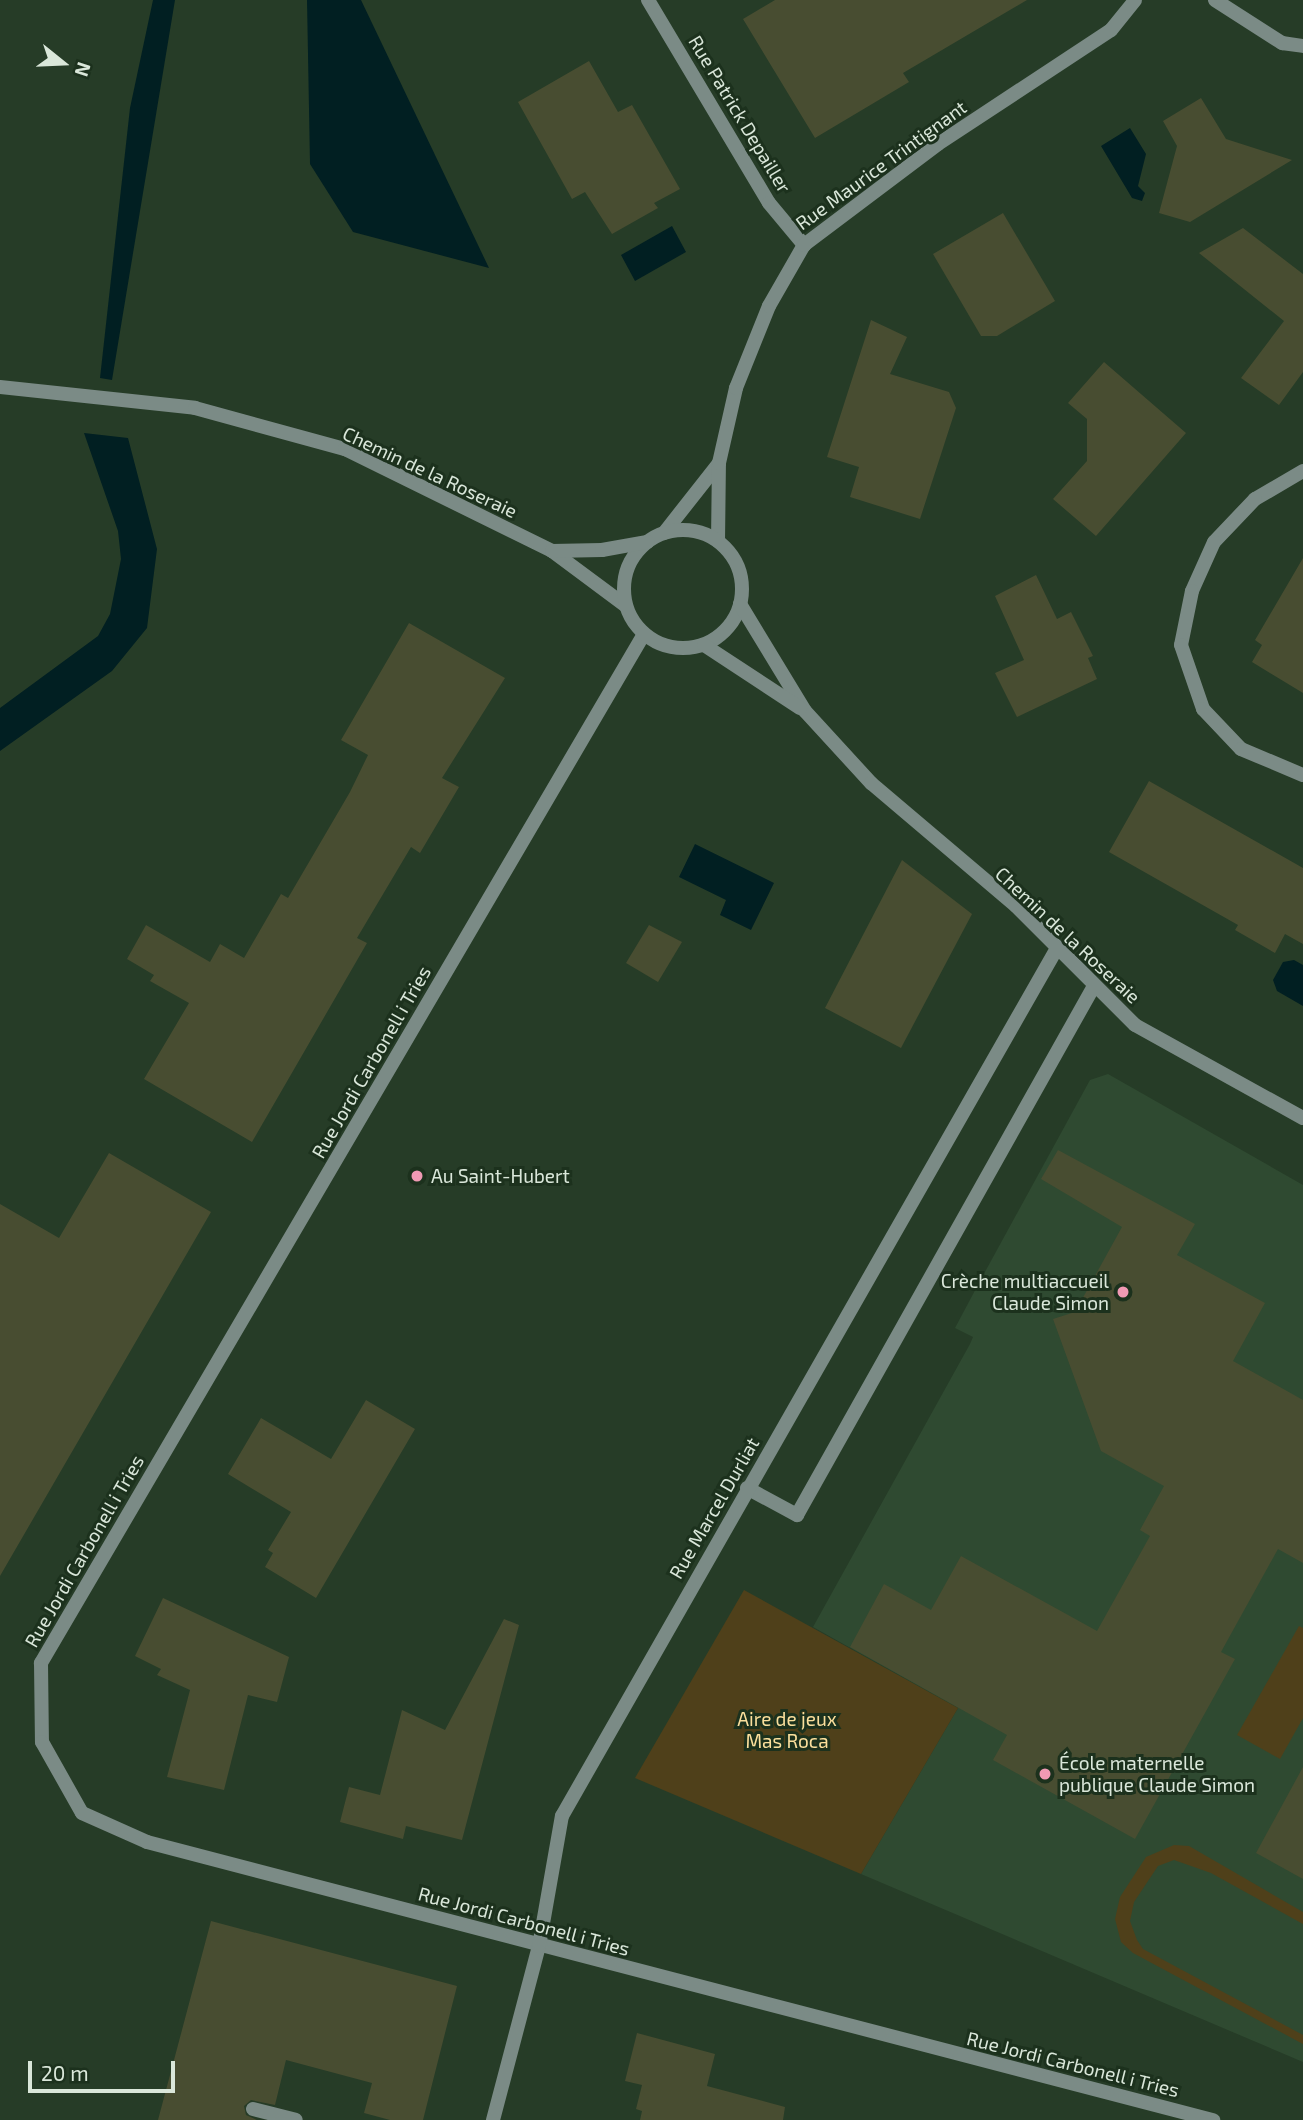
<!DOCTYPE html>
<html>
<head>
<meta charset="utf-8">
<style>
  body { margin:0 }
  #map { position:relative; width:1303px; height:2120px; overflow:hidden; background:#263c27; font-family:"Exo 2",sans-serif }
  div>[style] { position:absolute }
  .built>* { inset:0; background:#2f4a31 }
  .green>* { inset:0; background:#4f401a }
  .water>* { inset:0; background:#011f22 }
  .building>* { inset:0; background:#484d31 }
  .service>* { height:14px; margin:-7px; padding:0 7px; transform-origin:7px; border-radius:7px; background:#7b8b86 }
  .minor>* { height:14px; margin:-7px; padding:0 7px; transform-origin:7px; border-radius:7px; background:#7b8b86 }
  .tertiary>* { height:14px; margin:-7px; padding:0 7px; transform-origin:7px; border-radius:7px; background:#7b8b86 }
  .tertiary>.ring { margin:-7px; padding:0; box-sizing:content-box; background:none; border:14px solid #7b8b86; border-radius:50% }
  .dots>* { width:19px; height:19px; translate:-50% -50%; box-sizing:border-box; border:4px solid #1c311d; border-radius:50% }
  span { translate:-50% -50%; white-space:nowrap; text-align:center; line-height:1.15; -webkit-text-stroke:6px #1c311d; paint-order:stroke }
  .street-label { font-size:19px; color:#dae7da }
  .poi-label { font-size:19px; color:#dae7da }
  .left { translate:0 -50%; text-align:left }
  .right { translate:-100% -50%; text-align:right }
  .park-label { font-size:19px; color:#fbdf9c }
  .north { position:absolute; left:28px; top:28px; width:70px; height:70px; -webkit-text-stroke:5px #1c311d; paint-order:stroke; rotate:108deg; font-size:19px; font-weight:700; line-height:28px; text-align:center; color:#dae7da }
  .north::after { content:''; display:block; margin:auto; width:24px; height:32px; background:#dae7da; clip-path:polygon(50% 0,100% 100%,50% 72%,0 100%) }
  .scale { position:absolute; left:28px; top:2061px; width:147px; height:32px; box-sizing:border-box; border:4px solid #dae7da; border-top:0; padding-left:9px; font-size:21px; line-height:24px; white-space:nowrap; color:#dae7da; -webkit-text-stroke:5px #1c311d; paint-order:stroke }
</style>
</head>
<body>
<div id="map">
  <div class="built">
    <div style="clip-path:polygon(1108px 1074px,1303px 1185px,1303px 2062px,861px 1874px,958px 1708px,813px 1627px,970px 1344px,973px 1337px,955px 1328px,980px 1281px,1090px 1080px)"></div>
  </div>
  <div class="green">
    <div style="clip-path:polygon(744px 1590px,958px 1708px,861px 1874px,635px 1778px)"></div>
    <div style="clip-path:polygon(1299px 1626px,1303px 1628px,1303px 1718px,1280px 1759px,1237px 1735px)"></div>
    <div style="clip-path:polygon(1174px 1845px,1189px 1846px,1303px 1912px,1303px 1924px,1211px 1873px,1174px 1860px,1158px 1866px,1134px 1902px,1130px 1921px,1137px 1940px,1143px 1949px,1303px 2035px,1303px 2044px,1133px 1953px,1121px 1942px,1115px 1919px,1120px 1897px,1146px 1857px)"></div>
  </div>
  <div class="water">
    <div style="clip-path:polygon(153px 0,175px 0,112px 380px,100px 378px,130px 108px)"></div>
    <div style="clip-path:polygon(307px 0,361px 0,489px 268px,353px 232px,310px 164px)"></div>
    <div style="clip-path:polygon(1130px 128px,1146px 154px,1138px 186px,1145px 193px,1142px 201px,1132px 198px,1101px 146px)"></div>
    <div style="clip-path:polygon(672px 226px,686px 252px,635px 281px,621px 255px)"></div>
    <div style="clip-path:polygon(84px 433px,128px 438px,157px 549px,147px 628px,112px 671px,0 751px,0 708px,98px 636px,110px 614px,121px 559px,118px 531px)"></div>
    <div style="clip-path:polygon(695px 844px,774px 883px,751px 930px,720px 915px,726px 900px,679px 877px)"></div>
    <div style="clip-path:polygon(1294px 960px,1303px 965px,1303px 1006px,1277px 991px,1273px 980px,1283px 962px)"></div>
  </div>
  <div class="building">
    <div style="clip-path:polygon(775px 0,1027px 0,903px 73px,909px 82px,815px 138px,743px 19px)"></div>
    <div style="clip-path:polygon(589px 61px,618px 112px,632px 105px,680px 189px,654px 203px,658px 208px,612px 234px,585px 192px,572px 199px,518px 102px)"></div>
    <div style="clip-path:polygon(1201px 98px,1226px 139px,1292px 160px,1190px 222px,1159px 213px,1177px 146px,1163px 121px)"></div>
    <div style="clip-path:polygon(1003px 213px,1055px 301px,997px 336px,981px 336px,933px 254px)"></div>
    <div style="clip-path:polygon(1243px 228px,1303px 274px,1303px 372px,1279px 405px,1241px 378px,1284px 321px,1199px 253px)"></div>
    <div style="clip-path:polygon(871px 320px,907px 337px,890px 374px,949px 392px,956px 408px,920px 519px,850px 497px,859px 467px,827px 457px)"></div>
    <div style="clip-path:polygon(1104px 362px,1186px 433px,1096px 536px,1053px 499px,1087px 461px,1087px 419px,1068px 403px)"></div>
    <div style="clip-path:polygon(1303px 558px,1303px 693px,1252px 662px,1262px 645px,1255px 640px)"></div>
    <div style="clip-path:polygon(1036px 575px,1057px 619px,1071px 612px,1093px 656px,1088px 658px,1097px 679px,1017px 717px,995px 673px,1024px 660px,995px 596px)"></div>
    <div style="clip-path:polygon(409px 623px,505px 678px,442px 778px,459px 787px,420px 853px,411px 847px,357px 938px,367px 943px,252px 1142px,144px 1079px,189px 1003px,150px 981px,154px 975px,127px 959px,146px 925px,210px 962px,220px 944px,244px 958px,281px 894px,288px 898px,350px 792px,368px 755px,341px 740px)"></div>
    <div style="clip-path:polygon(1149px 781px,1303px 868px,1303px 944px,1285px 934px,1275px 953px,1235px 930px,1238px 925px,1109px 852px)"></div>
    <div style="clip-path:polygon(902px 860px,972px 914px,901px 1048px,825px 1008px)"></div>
    <div style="clip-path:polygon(649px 925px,682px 942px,658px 982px,626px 963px)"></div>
    <div style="clip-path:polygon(1058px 1150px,1195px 1224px,1177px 1255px,1265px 1303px,1233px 1361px,1303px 1400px,1303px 1563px,1278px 1549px,1221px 1652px,1235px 1659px,1135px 1839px,993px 1760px,1007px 1735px,850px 1647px,884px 1584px,931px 1610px,961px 1556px,1097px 1631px,1150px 1536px,1140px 1530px,1164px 1486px,1101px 1451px,1053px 1319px,1075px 1312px,1122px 1227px,1041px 1179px)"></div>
    <div style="clip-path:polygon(109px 1153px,211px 1212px,0 1576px,0 1204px,59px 1238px)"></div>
    <div style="clip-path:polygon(366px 1400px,415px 1429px,316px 1598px,265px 1567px,273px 1553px,268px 1550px,291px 1512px,228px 1474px,261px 1418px,331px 1459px)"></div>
    <div style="clip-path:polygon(163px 1598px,289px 1657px,277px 1702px,248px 1695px,224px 1790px,167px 1777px,190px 1690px,157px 1675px,161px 1669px,135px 1656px)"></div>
    <div style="clip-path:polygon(504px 1619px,519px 1625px,462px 1840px,406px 1826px,403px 1839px,340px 1822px,349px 1787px,380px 1795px,402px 1710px,445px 1730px)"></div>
    <div style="clip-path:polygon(1303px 1767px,1303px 1879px,1256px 1853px)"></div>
    <div style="clip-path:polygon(211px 1921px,457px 1986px,423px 2120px,390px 2120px,364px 2113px,372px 2083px,286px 2060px,275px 2105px,251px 2100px,244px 2106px,246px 2115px,257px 2120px,158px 2120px)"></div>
    <div style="clip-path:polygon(637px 2033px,715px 2054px,707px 2086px,785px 2107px,783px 2120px,640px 2120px,642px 2111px,636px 2109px,642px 2085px,625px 2081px)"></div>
  </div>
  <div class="service">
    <div style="left:747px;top:1488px;width:57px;rotate:28.4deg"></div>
    <div style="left:797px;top:1515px;width:607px;rotate:-60.69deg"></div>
  </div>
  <div class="minor">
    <div style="left:648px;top:0;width:236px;rotate:59.2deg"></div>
    <div style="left:769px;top:203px;width:55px;rotate:50.2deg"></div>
    <div style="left:1215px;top:0;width:80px;rotate:32.7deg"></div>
    <div style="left:1282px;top:43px;width:21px;rotate:8deg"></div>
    <div style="left:1303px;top:471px;width:56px;rotate:149.7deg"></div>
    <div style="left:1255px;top:499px;width:59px;rotate:133.6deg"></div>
    <div style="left:1214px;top:542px;width:54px;rotate:114.2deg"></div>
    <div style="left:1192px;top:591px;width:55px;rotate:101.5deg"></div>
    <div style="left:1181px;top:645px;width:68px;rotate:71deg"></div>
    <div style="left:1203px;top:709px;width:55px;rotate:46.5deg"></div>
    <div style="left:1241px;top:749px;width:67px;rotate:22.8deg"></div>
    <div style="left:664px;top:533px;width:89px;rotate:-51.8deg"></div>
    <div style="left:718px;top:541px;width:78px;rotate:-89.3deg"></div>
    <div style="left:719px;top:463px;width:77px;rotate:-77.2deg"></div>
    <div style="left:736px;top:388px;width:88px;rotate:-68.1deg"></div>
    <div style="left:769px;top:306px;width:70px;rotate:-60.2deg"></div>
    <div style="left:804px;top:245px;width:168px;rotate:-37deg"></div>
    <div style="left:938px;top:144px;width:207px;rotate:-33.4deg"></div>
    <div style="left:1111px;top:30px;width:38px;rotate:-51deg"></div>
    <div style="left:644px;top:634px;width:1193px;rotate:120.37deg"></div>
    <div style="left:41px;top:1663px;width:79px;rotate:89.3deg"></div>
    <div style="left:42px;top:1742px;width:81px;rotate:60.6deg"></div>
    <div style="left:82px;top:1813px;width:71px;rotate:24deg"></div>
    <div style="left:147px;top:1842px;width:1102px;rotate:14.62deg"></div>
    <div style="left:253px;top:2109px;width:44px;rotate:14.3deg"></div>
    <div style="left:493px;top:2120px;width:180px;rotate:-75.2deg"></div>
    <div style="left:539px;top:1946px;width:132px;rotate:-80deg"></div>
    <div style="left:562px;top:1816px;width:997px;rotate:-60.3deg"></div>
  </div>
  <div class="tertiary">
    <div style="left:0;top:387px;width:196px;rotate:6.1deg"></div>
    <div style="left:195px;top:408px;width:156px;rotate:15.3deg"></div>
    <div style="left:345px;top:449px;width:231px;rotate:26.2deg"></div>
    <div style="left:552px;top:551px;width:92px;rotate:36.6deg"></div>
    <div class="ring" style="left:624px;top:530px;width:104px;height:104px"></div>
    <div style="left:552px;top:551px;width:50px;rotate:-1.1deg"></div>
    <div style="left:602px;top:550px;width:46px;rotate:-10.1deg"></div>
    <div style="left:740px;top:604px;width:125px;rotate:58.7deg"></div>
    <div style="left:805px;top:711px;width:98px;rotate:47.5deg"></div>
    <div style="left:871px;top:783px;width:190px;rotate:40.3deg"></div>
    <div style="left:1016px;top:906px;width:168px;rotate:45deg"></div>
    <div style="left:1135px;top:1025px;width:192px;rotate:29deg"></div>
    <div style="left:704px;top:645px;width:115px;rotate:33.3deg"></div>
  </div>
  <div class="dots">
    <div style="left:417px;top:1176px;background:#f09ab4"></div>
    <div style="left:1123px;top:1292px;background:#f09ab4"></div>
    <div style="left:1045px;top:1774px;background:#f09ab4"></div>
  </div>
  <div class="street-label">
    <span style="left:740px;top:114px;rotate:59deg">Rue Patrick Depailler</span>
    <span style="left:881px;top:165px;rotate:-36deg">Rue Maurice Trintignant</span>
    <span style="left:430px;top:472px;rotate:25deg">Chemin de la Roseraie</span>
    <span style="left:1068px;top:935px;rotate:43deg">Chemin de la Roseraie</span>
    <span style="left:371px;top:1062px;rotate:-60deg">Rue Jordi Carbonell i Tries</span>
    <span style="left:714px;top:1508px;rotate:-60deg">Rue Marcel Durliat</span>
    <span style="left:84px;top:1551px;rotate:-60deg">Rue Jordi Carbonell i Tries</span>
    <span style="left:524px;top:1921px;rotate:15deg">Rue Jordi Carbonell i Tries</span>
    <span style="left:1073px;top:2064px;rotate:14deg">Rue Jordi Carbonell i Tries</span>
  </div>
  <div class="poi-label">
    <span class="left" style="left:431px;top:1176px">Au Saint-Hubert</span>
    <span class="right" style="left:1109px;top:1292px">Crèche multiaccueil<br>Claude Simon</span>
    <span class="left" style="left:1059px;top:1774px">École maternelle<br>publique Claude Simon</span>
  </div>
  <div class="park-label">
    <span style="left:787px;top:1730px">Aire de jeux<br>Mas Roca</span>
  </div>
  <div class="north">N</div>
  <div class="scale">20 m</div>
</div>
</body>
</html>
